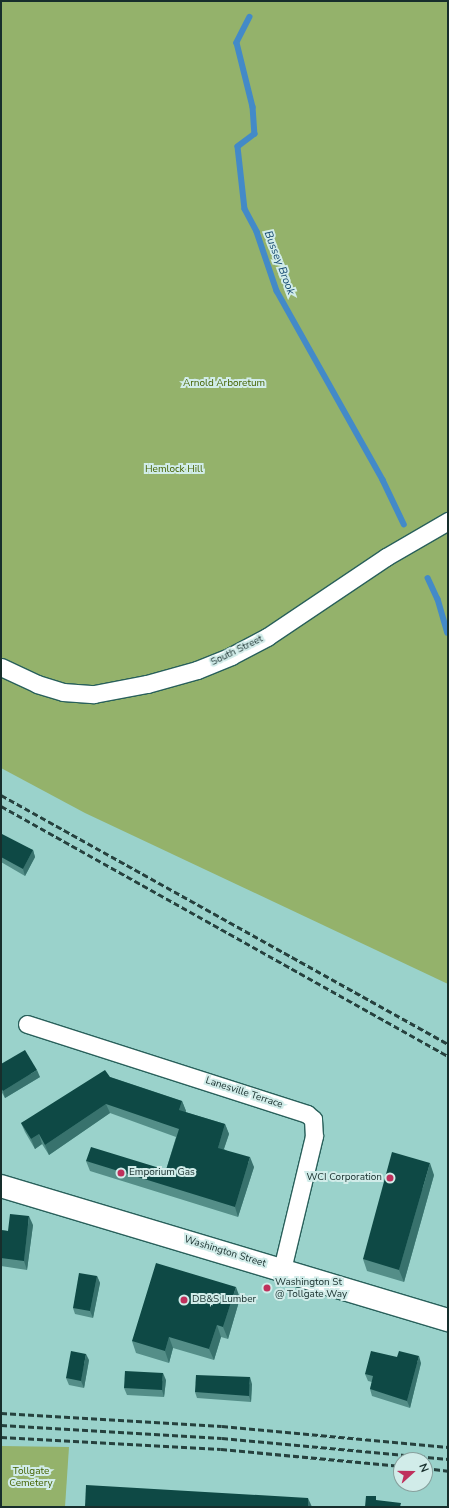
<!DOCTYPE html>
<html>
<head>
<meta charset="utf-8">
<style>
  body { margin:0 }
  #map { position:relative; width:449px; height:1508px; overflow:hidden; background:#9ad2cb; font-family:"Nunito Sans",sans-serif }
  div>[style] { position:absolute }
  .green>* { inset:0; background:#94b26b }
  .stream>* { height:5.5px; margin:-2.75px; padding:0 2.75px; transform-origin:2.75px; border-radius:2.75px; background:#438ac8 }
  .roads { filter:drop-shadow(1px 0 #29605b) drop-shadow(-1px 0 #29605b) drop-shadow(0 1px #29605b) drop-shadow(0 -1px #29605b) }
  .minor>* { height:17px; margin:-8.5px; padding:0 8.5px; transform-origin:8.5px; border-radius:8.5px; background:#fff }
  .primary>* { height:22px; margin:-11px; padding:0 11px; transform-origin:11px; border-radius:11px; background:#fff }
  .rail>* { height:3px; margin-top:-1.5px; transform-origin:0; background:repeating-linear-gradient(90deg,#26413e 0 6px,transparent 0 9px) }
  .wall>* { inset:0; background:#548e88 }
  .shaded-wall>* { inset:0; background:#38726d }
  .building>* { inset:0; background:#0e4945 }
  .dots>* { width:11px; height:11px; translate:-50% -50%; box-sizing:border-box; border:2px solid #d1ece9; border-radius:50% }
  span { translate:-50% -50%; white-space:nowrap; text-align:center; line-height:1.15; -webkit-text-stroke:4px #d1ece9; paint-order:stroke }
  .park-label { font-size:10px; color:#446200 }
  .street-label { font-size:10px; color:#172e2c }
  .poi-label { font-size:10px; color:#172e2c }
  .left { translate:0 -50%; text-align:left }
  .right { translate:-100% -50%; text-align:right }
  .water-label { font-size:11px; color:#12466f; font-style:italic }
  .frame { position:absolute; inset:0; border:2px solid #172e2c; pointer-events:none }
  .north { position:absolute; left:393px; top:1452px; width:40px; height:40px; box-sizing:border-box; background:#d1ece9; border:1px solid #87a09d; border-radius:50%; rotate:69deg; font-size:11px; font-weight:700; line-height:16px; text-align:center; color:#172e2c }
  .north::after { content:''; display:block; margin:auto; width:14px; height:18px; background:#bf305c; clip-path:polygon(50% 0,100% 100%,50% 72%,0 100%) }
</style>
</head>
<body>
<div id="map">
  <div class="green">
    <div style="clip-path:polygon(1px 1px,448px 1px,448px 984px,85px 813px,1px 768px)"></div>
    <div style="clip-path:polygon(1px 1446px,69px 1447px,65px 1507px,1px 1507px)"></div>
  </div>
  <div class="stream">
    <div style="left:250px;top:17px;width:29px;rotate:117deg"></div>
    <div style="left:237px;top:43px;width:66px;rotate:76deg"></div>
    <div style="left:253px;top:107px;width:27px;rotate:86deg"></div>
    <div style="left:255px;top:134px;width:21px;rotate:143deg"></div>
    <div style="left:238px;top:147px;width:62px;rotate:83.6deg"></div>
    <div style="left:245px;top:209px;width:26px;rotate:62deg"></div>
    <div style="left:257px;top:232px;width:62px;rotate:71.3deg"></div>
    <div style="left:277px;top:291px;width:217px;rotate:60.7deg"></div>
    <div style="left:383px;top:480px;width:49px;rotate:64.5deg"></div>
    <div style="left:428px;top:578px;width:23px;rotate:65deg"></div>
    <div style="left:438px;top:599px;width:35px;rotate:74deg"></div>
  </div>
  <div class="roads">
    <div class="minor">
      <div style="left:1px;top:667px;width:40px;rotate:25deg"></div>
      <div style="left:37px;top:684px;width:27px;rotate:17deg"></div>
      <div style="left:63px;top:692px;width:31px;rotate:4deg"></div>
      <div style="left:94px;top:694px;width:54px;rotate:-10.7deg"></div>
      <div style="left:147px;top:684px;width:52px;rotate:-15.6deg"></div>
      <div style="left:197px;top:670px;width:37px;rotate:-22deg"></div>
      <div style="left:231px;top:656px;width:41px;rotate:-27.8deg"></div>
      <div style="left:267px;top:637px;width:143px;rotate:-33.9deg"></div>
      <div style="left:386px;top:557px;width:72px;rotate:-30.1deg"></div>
      <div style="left:27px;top:1024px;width:294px;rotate:17.8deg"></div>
      <div style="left:307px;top:1114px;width:8px;rotate:40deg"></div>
      <div style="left:313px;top:1119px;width:17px;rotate:87deg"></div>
      <div style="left:314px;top:1136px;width:137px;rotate:103.5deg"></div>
    </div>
    <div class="primary">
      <div style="left:1px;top:1186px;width:467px;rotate:16.7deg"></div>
    </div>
  </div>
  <div class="rail">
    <div style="left:1px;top:795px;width:512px;rotate:29.12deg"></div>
    <div style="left:1px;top:806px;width:512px;rotate:29.22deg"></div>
    <div style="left:1px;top:1413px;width:221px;rotate:3.4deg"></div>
    <div style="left:222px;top:1426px;width:227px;rotate:5.3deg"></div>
    <div style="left:1px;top:1425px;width:221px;rotate:3.4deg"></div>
    <div style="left:222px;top:1438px;width:227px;rotate:5.3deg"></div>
    <div style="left:1px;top:1437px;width:220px;rotate:3.1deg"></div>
    <div style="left:221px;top:1449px;width:181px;rotate:5.4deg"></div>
    <div style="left:425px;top:1468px;width:23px;rotate:7deg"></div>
  </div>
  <div class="wall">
    <div style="clip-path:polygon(1px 837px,33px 850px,35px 857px,25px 876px,1px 862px)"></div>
    <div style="clip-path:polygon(1px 1064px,40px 1077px,5px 1098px,1px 1091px)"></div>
    <div style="clip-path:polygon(110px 1077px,182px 1101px,186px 1111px,185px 1112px,225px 1124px,229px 1134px,224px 1149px,254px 1167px,238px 1217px,90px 1171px,86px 1161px,166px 1170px,176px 1137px,110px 1113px,49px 1155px,42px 1144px,35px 1149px,25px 1132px,21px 1123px)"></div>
    <div style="clip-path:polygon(434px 1175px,404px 1282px,367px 1271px,363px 1259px)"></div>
    <div style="clip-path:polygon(33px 1225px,27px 1270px,1px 1266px,1px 1230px,8px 1231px)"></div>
    <div style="clip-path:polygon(97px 1276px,100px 1283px,93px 1318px,75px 1314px,73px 1308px)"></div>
    <div style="clip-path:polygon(240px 1298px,228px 1339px,221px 1337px,214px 1360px,173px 1348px,169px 1363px,136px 1353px,132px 1341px)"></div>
    <div style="clip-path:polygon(397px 1357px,421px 1363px,410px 1408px,372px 1396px,370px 1389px,372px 1382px,368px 1381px,365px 1374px)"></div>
    <div style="clip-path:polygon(89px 1360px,84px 1388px,69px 1385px,66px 1378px)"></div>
    <div style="clip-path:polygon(166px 1380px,164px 1397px,127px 1395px,124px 1388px)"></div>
    <div style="clip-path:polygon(252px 1384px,251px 1402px,197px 1398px,195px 1392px)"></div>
  </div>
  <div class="shaded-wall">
    <div style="clip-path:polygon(33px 850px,35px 857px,25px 876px,23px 869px)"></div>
    <div style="clip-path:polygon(37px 1070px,40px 1077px,5px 1098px,3px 1091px)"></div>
    <div style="clip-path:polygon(182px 1101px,186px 1111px,183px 1120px,179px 1110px)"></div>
    <div style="clip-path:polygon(106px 1104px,110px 1113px,49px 1155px,45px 1145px)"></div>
    <div style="clip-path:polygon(225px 1124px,229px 1134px,221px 1157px,218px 1148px)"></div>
    <div style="clip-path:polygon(39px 1134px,42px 1144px,35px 1149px,31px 1139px)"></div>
    <div style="clip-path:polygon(250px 1157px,254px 1167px,238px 1217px,235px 1207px)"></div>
    <div style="clip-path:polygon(430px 1163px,434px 1175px,404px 1282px,399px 1270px)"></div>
    <div style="clip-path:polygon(29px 1216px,33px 1225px,27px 1270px,24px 1261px)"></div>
    <div style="clip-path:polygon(97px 1276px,100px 1283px,93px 1318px,90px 1311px)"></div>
    <div style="clip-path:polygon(236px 1287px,240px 1298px,228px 1339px,223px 1327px)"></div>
    <div style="clip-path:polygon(217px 1325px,221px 1337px,214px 1360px,209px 1349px)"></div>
    <div style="clip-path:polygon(169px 1337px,173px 1348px,169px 1363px,165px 1351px)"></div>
    <div style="clip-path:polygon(86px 1354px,89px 1360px,84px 1388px,81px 1381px)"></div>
    <div style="clip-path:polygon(419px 1356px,421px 1363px,410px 1408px,407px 1401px)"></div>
    <div style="clip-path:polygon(163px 1373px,166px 1380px,164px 1397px,162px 1390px)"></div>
    <div style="clip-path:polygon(250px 1377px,252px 1384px,251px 1402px,249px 1396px)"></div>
    <div style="clip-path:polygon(308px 1498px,312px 1507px,308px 1507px)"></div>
  </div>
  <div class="building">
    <div style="clip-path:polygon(2px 834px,33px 850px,23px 869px,1px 857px,1px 837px)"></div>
    <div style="clip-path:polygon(25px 1050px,37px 1070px,3px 1091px,1px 1088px,1px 1064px)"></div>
    <div style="clip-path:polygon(105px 1070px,110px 1077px,182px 1101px,179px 1110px,225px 1124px,218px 1148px,250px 1157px,235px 1207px,86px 1161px,91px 1147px,166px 1170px,179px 1129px,106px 1104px,45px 1145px,39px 1134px,31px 1139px,21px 1123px)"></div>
    <div style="clip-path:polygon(392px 1152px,430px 1163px,399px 1270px,363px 1259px)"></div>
    <div style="clip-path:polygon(10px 1214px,29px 1216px,24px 1261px,1px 1258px,1px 1230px,8px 1231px)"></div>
    <div style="clip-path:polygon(156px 1263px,236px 1287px,223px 1327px,217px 1325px,209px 1349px,169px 1337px,165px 1351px,132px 1341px)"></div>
    <div style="clip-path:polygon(79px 1273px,97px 1276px,90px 1311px,73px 1308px)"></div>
    <div style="clip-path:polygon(71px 1351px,86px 1354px,81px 1381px,66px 1378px)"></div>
    <div style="clip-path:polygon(371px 1351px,397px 1357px,399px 1351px,419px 1356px,407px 1401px,370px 1389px,373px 1376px,365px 1374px)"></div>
    <div style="clip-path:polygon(125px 1371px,163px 1373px,162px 1390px,124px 1388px)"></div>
    <div style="clip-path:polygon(196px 1375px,250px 1377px,249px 1396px,195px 1392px)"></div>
    <div style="clip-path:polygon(86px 1485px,308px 1498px,308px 1507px,85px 1507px)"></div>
    <div style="clip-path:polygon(366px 1496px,376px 1496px,376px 1500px,401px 1503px,400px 1507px,365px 1507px)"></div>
  </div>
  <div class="dots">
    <div style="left:121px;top:1173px;background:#bf305c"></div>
    <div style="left:390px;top:1178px;background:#bf305c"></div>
    <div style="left:267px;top:1288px;background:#bf305c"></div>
    <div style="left:184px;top:1300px;background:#bf305c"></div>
  </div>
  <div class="park-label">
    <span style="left:224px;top:384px">Arnold Arboretum</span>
    <span style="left:174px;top:470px">Hemlock Hill</span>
    <span style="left:31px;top:1477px">Tollgate<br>Cemetery</span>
  </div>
  <div class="street-label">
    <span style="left:237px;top:651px;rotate:-26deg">South Street</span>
    <span style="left:244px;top:1093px;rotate:18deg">Lanesville Terrace</span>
    <span style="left:225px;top:1252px;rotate:17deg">Washington Street</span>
  </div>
  <div class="poi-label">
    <span class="left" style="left:129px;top:1173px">Emporium Gas</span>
    <span class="right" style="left:382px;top:1178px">WCI Corporation</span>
    <span class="left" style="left:275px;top:1288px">Washington St<br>@ Tollgate Way</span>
    <span class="left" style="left:192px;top:1300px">DB&amp;S Lumber</span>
  </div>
  <div class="water-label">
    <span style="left:279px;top:263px;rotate:69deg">Bussey Brook</span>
  </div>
  <div class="frame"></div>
  <div class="north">N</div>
</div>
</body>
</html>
